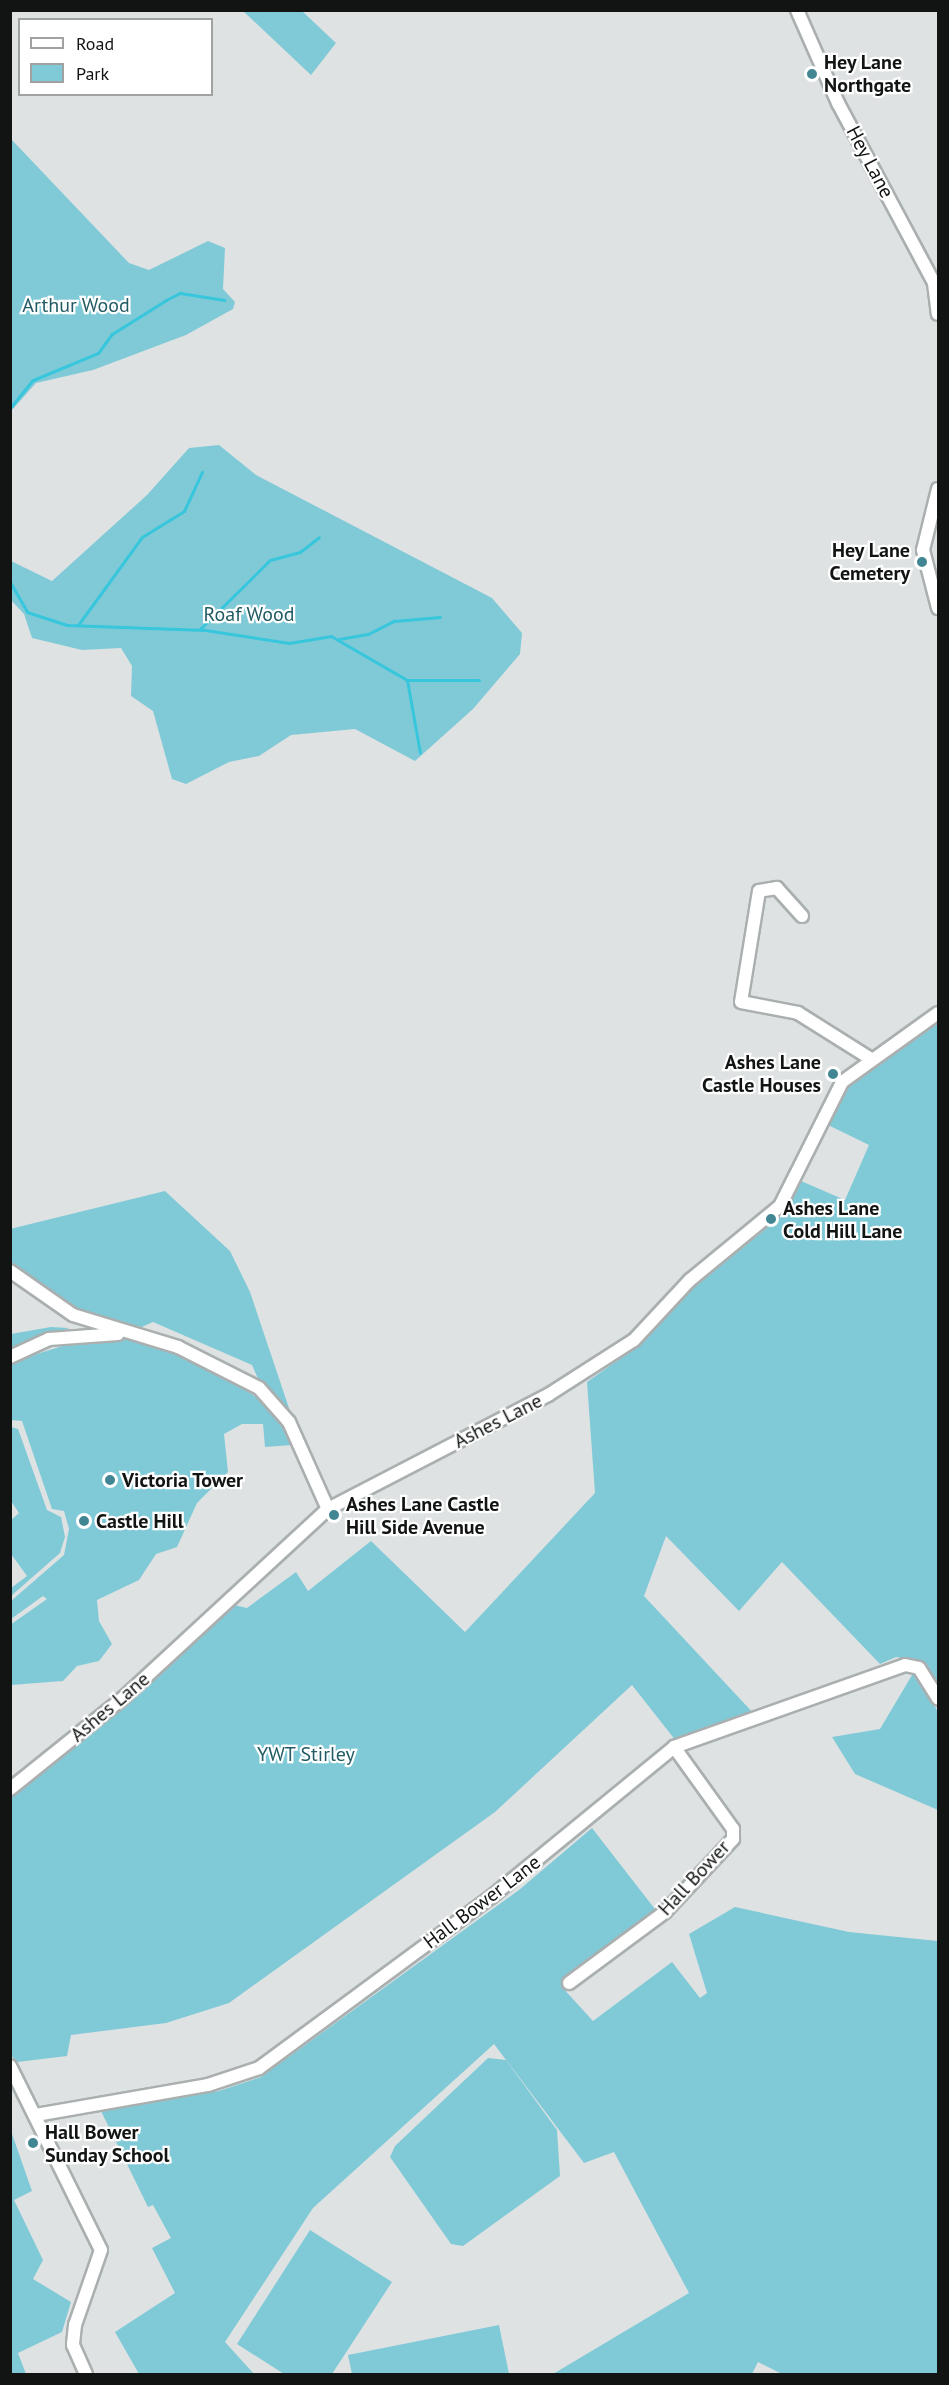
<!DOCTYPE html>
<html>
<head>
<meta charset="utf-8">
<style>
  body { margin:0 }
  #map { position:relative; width:949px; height:2385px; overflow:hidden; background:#dee2e3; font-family:"PT Sans",sans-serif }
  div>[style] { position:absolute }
  .green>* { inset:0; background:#80cad7 }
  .stream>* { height:3px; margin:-1.5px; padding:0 1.5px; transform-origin:1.5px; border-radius:1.5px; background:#37c6dc }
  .roads { filter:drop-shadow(2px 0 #aaafb0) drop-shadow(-2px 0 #aaafb0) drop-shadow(0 2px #aaafb0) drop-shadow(0 -2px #aaafb0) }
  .minor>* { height:12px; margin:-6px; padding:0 6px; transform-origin:6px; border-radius:6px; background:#fff }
  .dots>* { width:16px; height:16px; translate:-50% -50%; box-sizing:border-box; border:3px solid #fff; border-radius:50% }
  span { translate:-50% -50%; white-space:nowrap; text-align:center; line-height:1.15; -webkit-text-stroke:4.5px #fff; paint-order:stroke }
  .poi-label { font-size:20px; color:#121414; font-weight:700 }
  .left { translate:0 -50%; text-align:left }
  .right { translate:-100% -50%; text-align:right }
  .street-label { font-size:20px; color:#121414 }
  .park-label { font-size:20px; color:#225b64 }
  .frame { position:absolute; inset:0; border:12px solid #121414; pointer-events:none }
  .legend { position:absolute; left:18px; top:18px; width:195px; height:78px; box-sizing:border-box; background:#fff; border:2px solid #a0a1a1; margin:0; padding:8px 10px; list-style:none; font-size:18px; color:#121414 }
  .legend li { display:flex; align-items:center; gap:12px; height:30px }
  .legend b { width:30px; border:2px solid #a0a1a1 }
</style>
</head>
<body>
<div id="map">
  <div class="green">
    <div style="clip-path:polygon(243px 11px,302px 11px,336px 43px,311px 75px)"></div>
    <div style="clip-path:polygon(11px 139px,129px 263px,149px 270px,208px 241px,225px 248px,223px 289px,235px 302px,233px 309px,186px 335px,93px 370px,36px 383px,11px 411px)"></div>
    <div style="clip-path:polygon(219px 445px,256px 475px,492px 598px,522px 633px,520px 654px,473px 709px,415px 761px,355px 729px,291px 735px,259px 756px,229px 762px,186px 784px,172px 779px,153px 711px,131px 696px,132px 666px,121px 648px,82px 650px,32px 638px,24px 614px,11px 600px,11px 561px,52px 581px,147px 495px,189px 448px)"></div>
    <div style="clip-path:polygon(938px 1020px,938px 1690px,919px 1661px,896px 1657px,880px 1664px,782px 1562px,739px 1611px,666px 1536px,644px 1596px,756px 1716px,676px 1741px,632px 1685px,495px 1812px,229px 2003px,166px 2023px,71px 2035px,67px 2056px,17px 2062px,10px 2054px,10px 1796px,86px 1737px,234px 1605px,247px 1608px,296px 1572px,308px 1591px,371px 1541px,465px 1632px,595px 1493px,587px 1382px,638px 1346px,685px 1295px,780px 1217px,801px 1181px,845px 1200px,869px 1145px,826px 1124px,844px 1090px,872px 1065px)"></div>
    <div style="clip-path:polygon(165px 1191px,230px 1251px,250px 1292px,292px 1417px,260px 1383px,252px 1365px,153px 1322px,142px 1327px,90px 1319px,11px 1264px,10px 1229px)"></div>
    <div style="clip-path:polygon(51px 1327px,69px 1328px,11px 1352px,11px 1334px)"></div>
    <div style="clip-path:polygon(133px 1339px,179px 1353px,239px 1384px,272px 1410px,292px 1445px,265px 1447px,263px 1424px,242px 1424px,224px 1434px,228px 1472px,197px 1503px,177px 1547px,156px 1554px,139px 1580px,97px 1600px,99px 1621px,112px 1644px,99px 1661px,77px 1666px,63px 1681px,11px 1685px,10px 1625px,47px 1599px,43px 1596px,11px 1619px,11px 1601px,64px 1555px,69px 1529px,64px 1511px,52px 1509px,22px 1421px,11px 1420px,11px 1362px,82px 1340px)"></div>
    <div style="clip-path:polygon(11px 1427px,18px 1429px,47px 1510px,61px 1517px,65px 1537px,60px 1553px,11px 1596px,11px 1588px,27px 1576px,11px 1554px,11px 1520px,19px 1513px,11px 1501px)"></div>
    <div style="clip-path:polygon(915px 1670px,938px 1712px,938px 1810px,855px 1774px,832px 1737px,880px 1729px)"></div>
    <div style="clip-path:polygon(592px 1828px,658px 1913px,561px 1986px,593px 2021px,672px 1962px,700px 1998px,707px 1993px,689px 1934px,735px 1907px,849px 1932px,938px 1941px,938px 2374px,782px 2374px,758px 2362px,752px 2374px,553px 2374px,689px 2293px,614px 2152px,584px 2163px,494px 2044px,313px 2208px,225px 2342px,254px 2374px,139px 2374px,115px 2332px,175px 2293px,152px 2248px,171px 2238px,153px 2205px,148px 2207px,101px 2111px,219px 2091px,261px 2077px,519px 1890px)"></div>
    <div style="clip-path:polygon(488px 2058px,506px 2060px,557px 2130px,560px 2176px,463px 2246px,451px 2244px,390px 2157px,395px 2146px)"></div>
    <div style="clip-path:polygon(11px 2131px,32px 2191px,14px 2200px,43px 2260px,33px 2279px,71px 2302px,62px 2332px,18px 2353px,26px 2374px,11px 2374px)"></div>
    <div style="clip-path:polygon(310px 2230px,392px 2282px,332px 2374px,284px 2374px,237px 2344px)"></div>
    <div style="clip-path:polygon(499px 2325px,509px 2374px,352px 2374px,348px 2355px)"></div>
  </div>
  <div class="stream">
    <div style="left:10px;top:408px;width:36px;rotate:-51deg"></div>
    <div style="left:33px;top:380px;width:70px;rotate:-22.6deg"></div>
    <div style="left:98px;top:353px;width:24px;rotate:-54deg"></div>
    <div style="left:112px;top:334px;width:64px;rotate:-32.2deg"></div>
    <div style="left:166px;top:300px;width:16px;rotate:-27deg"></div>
    <div style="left:180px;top:293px;width:45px;rotate:9deg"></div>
    <div style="left:10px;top:582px;width:34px;rotate:60deg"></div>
    <div style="left:27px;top:612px;width:42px;rotate:18deg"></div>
    <div style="left:67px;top:625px;width:138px;rotate:2.1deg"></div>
    <div style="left:205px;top:630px;width:85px;rotate:8.8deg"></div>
    <div style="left:289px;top:643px;width:43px;rotate:-9.5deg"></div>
    <div style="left:331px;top:636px;width:88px;rotate:30.1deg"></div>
    <div style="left:407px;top:680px;width:74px;rotate:79.9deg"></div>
    <div style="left:78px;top:625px;width:109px;rotate:-54deg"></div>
    <div style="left:142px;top:537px;width:49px;rotate:-31.8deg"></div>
    <div style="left:184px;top:511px;width:43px;rotate:-65.2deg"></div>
    <div style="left:200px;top:629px;width:98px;rotate:-44.6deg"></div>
    <div style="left:270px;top:560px;width:31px;rotate:-15deg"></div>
    <div style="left:300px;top:552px;width:24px;rotate:-38deg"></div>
    <div style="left:339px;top:639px;width:29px;rotate:-10deg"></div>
    <div style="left:368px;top:634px;width:29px;rotate:-27deg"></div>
    <div style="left:394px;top:621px;width:46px;rotate:-5deg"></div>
    <div style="left:407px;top:680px;width:72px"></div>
  </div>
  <div class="roads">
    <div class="minor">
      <div style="left:797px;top:10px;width:102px;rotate:66.2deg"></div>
      <div style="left:838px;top:103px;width:204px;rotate:61.9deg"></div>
      <div style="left:934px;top:283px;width:31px;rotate:83deg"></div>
      <div style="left:938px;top:489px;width:63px;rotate:103.8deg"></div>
      <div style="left:923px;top:550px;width:60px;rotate:75.5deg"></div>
      <div style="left:802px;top:916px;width:38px;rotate:-132deg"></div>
      <div style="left:777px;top:888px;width:18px;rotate:171deg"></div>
      <div style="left:759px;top:891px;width:112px;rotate:99.2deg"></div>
      <div style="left:741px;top:1002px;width:58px;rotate:10.9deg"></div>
      <div style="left:798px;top:1013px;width:86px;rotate:32.2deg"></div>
      <div style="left:10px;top:1271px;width:77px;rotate:34.9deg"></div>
      <div style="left:73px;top:1315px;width:110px;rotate:16.9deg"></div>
      <div style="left:178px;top:1347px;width:91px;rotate:26.8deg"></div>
      <div style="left:259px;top:1388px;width:45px;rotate:48.6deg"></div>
      <div style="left:289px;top:1422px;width:95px;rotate:65.9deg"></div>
      <div style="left:10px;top:1357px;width:43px;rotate:-24.8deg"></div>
      <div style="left:49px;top:1339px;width:69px;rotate:-4.1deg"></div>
      <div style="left:10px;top:1789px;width:145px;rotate:-38.8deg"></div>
      <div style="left:123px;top:1698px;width:279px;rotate:-42.7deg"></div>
      <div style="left:328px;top:1509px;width:248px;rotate:-27.4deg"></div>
      <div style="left:548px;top:1395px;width:102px;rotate:-32.6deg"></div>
      <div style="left:634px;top:1340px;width:82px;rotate:-47deg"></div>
      <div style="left:690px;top:1280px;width:117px;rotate:-39.4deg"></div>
      <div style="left:780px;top:1206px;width:139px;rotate:-63.4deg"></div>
      <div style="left:842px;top:1082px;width:118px;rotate:-35.7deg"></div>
      <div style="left:569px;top:1983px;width:119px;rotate:-36.5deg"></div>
      <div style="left:665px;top:1912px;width:100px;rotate:-47deg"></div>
      <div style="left:733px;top:1839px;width:10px;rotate:-90deg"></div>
      <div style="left:733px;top:1829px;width:101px;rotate:-125.7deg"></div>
      <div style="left:10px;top:2066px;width:205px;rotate:63.7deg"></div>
      <div style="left:101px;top:2250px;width:79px;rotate:109.1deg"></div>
      <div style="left:75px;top:2325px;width:20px;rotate:96deg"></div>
      <div style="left:73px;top:2345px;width:32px;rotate:66deg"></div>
      <div style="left:36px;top:2115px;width:175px;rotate:-9.9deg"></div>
      <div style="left:208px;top:2085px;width:54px;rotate:-18.4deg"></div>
      <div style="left:259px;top:2068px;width:288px;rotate:-36.4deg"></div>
      <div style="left:491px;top:1897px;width:237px;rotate:-39.3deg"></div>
      <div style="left:674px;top:1747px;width:245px;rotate:-19.5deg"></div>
      <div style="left:905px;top:1665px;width:14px;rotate:12deg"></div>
      <div style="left:919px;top:1668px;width:36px;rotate:58deg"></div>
    </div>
  </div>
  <div class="dots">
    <div style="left:812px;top:74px;background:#418692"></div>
    <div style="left:922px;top:562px;background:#418692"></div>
    <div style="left:833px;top:1074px;background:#418692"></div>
    <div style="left:771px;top:1219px;background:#418692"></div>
    <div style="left:110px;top:1480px;background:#418692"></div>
    <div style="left:334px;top:1515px;background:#418692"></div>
    <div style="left:84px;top:1521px;background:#418692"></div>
    <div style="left:33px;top:2143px;background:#418692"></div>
  </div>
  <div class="poi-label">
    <span class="left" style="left:824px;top:74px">Hey Lane<br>Northgate</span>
    <span class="right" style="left:910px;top:562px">Hey Lane<br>Cemetery</span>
    <span class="right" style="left:821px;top:1074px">Ashes Lane<br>Castle Houses</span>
    <span class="left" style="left:783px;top:1220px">Ashes Lane<br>Cold Hill Lane</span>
    <span class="left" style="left:122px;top:1480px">Victoria Tower</span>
    <span class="left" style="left:346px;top:1516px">Ashes Lane Castle<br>Hill Side Avenue</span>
    <span class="left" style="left:96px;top:1521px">Castle Hill</span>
    <span class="left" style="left:45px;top:2144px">Hall Bower<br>Sunday School</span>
  </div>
  <div class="street-label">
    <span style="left:870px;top:162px;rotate:62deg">Hey Lane</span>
    <span style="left:498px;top:1421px;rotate:-27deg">Ashes Lane</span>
    <span style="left:110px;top:1707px;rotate:-40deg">Ashes Lane</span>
    <span style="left:694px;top:1878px;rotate:-47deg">Hall Bower</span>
    <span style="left:482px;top:1902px;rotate:-37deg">Hall Bower Lane</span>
  </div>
  <div class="park-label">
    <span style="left:76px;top:305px">Arthur Wood</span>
    <span style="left:249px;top:614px">Roaf Wood</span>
    <span style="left:306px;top:1754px">YWT Stirley</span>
  </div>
  <div class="frame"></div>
  <ul class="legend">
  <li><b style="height:8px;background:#fff"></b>Road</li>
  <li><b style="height:16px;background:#80cad7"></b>Park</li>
  </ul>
</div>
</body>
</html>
